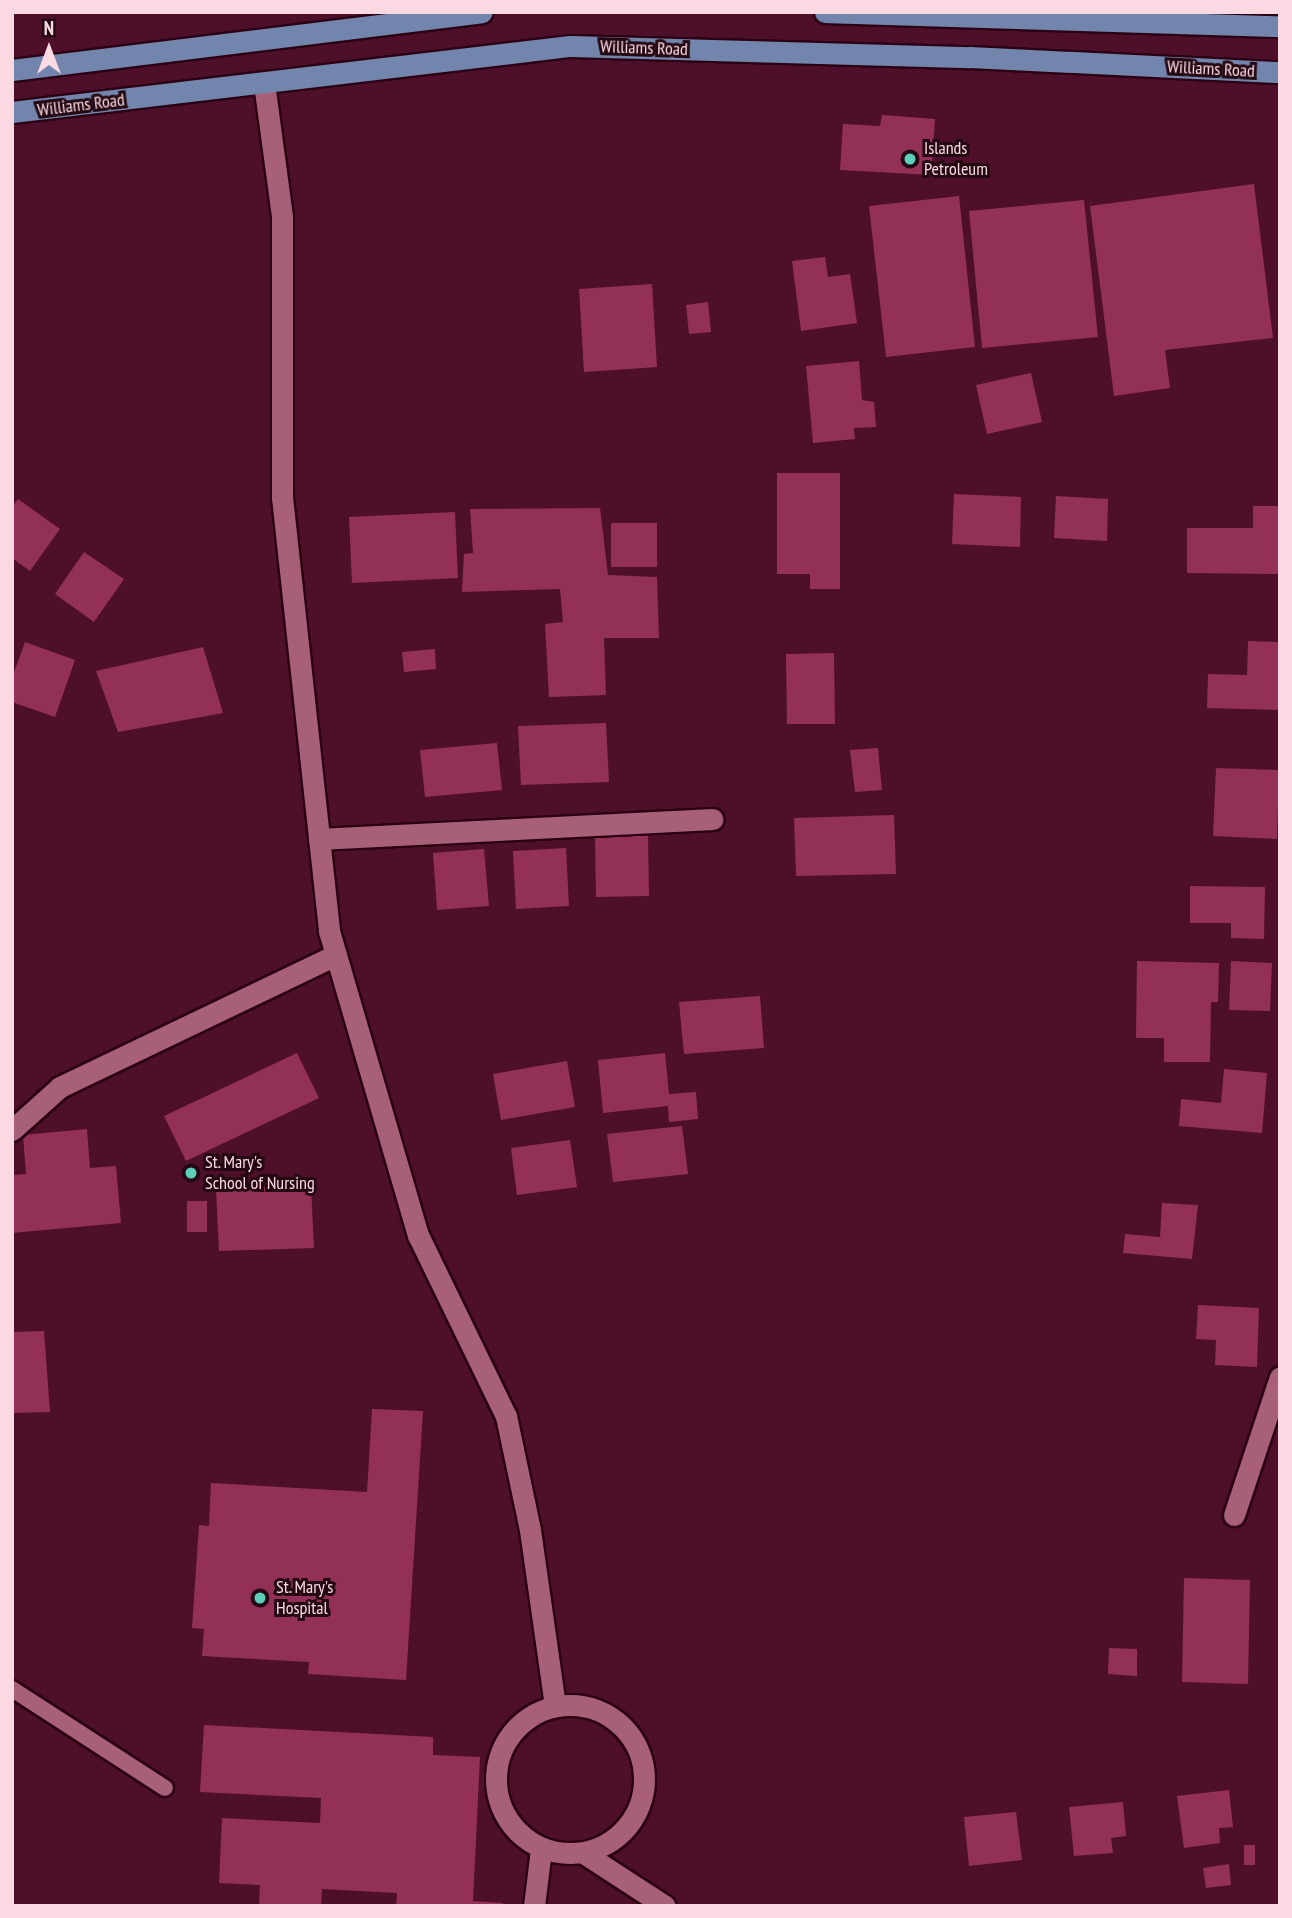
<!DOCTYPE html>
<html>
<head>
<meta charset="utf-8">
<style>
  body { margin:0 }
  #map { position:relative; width:1292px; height:1918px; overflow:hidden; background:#4e0f2a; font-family:"PT Sans Narrow",sans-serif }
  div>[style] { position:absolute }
  .building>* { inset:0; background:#933058 }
  .roads { filter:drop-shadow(2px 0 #2c0013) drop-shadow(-2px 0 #2c0013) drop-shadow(0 2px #2c0013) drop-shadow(0 -2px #2c0013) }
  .lane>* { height:16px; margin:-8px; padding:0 8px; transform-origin:8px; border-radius:8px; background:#a86078 }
  .street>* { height:21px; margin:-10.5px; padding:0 10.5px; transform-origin:10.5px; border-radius:10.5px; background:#a86078 }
  .street>.ring { margin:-10.5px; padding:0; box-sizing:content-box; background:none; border:21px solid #a86078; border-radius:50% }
  .primary>* { height:21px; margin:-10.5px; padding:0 10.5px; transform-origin:10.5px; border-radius:10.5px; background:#7285ac }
  .dots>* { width:19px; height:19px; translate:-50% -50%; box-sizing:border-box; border:4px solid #240913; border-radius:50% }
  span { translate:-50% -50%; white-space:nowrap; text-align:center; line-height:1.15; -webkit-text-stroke:6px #240913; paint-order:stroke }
  .street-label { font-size:18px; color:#fad9e2 }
  .poi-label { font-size:18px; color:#fad9e2 }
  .left { translate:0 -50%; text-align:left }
  .frame { position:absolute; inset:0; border:14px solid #fad9e2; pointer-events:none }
  .north { position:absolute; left:14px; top:14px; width:70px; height:70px; -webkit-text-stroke:5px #240913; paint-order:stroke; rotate:0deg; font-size:19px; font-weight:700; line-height:28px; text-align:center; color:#fad9e2 }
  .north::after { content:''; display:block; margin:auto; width:24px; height:32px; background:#fad9e2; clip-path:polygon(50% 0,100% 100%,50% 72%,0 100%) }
</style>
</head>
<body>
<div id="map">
  <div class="building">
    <div style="clip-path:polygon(882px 115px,935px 119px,931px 175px,840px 170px,843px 124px,880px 126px)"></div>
    <div style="clip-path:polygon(1254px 184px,1273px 338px,1165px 350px,1170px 388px,1114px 396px,1090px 206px)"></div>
    <div style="clip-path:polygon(959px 196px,975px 347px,886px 357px,869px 206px)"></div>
    <div style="clip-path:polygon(1084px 200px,1098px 337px,982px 348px,969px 211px)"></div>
    <div style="clip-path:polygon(825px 257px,828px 277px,850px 274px,857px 323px,801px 331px,792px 261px)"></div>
    <div style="clip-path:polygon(652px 284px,657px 367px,584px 372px,579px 289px)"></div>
    <div style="clip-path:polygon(708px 302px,711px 332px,689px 334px,686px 305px)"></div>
    <div style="clip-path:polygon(859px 361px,862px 400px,874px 402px,876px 427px,854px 428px,855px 439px,813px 443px,806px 366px)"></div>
    <div style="clip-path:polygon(1031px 373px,1042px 422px,987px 434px,976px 385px)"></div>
    <div style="clip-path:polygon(777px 473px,840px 473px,840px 589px,810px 589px,810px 574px,777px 574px)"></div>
    <div style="clip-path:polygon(954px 494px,1021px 497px,1020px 547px,952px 544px)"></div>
    <div style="clip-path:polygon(1056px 496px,1108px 499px,1107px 541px,1054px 538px)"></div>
    <div style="clip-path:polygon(18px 499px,60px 529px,30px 571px,12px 558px,12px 507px)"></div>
    <div style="clip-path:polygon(1253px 506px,1280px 506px,1279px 574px,1187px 573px,1187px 528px,1253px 528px)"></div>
    <div style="clip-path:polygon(600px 508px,608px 575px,657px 577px,659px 638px,604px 638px,606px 695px,549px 697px,545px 624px,563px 622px,560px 589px,462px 592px,464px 554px,473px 553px,470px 509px)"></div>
    <div style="clip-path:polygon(455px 512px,458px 578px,352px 583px,349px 517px)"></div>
    <div style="clip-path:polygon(611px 523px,657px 523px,657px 567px,611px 567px)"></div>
    <div style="clip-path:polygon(84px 552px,124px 579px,94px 622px,55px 594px)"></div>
    <div style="clip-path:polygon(1248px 641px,1280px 642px,1280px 710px,1207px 708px,1208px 674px,1247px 675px)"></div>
    <div style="clip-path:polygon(25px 642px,75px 660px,55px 717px,12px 702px,12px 678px)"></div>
    <div style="clip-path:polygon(203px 647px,223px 713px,118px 732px,96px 671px)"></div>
    <div style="clip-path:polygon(435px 649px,436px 669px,404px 672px,402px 652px)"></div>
    <div style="clip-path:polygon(834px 653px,835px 724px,787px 724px,786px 654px)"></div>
    <div style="clip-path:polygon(606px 723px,609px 782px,521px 785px,518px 726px)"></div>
    <div style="clip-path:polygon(497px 743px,502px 790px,425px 797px,420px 750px)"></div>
    <div style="clip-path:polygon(878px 748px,882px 790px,855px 792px,850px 750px)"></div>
    <div style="clip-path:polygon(1216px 768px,1279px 770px,1277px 839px,1213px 836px)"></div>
    <div style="clip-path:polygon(894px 815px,896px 874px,796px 876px,794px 818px)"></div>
    <div style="clip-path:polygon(648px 835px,649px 896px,596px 897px,595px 836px)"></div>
    <div style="clip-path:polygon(566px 848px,569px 906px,516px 909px,513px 851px)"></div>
    <div style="clip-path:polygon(484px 849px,489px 906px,437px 910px,433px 853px)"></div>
    <div style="clip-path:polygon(1190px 886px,1265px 887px,1264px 939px,1231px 938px,1231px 923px,1190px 923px)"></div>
    <div style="clip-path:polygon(1137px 961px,1219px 963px,1218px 1002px,1211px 1002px,1210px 1062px,1164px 1062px,1164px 1038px,1136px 1038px)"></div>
    <div style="clip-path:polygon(1231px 961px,1272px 963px,1270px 1011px,1229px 1010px)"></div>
    <div style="clip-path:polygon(760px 996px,764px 1048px,684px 1054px,679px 1002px)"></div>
    <div style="clip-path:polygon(297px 1053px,319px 1098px,186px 1161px,164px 1116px)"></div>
    <div style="clip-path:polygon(665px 1053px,669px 1094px,696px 1092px,698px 1119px,669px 1122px,668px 1106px,603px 1113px,598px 1060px)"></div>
    <div style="clip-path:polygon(567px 1061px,575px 1107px,501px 1120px,493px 1074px)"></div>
    <div style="clip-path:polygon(1224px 1069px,1267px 1073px,1262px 1133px,1179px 1126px,1181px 1099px,1221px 1103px)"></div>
    <div style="clip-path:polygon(682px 1126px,688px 1174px,613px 1182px,607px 1134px)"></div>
    <div style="clip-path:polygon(87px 1129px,90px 1168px,116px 1166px,121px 1223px,12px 1233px,12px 1175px,26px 1174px,23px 1135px)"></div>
    <div style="clip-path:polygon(570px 1140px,577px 1187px,517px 1195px,511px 1148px)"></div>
    <div style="clip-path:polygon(311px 1185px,314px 1248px,219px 1251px,216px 1189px)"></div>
    <div style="clip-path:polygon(187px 1201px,207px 1201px,207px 1232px,187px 1232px)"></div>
    <div style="clip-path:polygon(1162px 1203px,1198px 1205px,1192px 1259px,1123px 1253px,1125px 1234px,1160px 1237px)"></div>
    <div style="clip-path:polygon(1198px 1305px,1259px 1308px,1257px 1367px,1215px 1365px,1216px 1340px,1196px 1339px)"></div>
    <div style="clip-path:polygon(44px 1331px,50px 1412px,12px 1413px,12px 1332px)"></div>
    <div style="clip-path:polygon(372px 1409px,423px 1411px,406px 1680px,308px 1674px,309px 1662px,202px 1656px,204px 1629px,192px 1628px,199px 1525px,209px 1526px,211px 1483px,367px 1492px)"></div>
    <div style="clip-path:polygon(1184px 1578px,1250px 1580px,1248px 1684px,1182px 1682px)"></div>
    <div style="clip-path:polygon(1109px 1648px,1137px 1649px,1137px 1676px,1108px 1674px)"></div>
    <div style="clip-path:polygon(204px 1725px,433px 1737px,433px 1755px,480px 1757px,473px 1901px,503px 1903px,502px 1906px,396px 1906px,397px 1893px,322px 1889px,321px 1906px,259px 1906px,260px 1885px,219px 1883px,222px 1818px,320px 1823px,321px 1798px,200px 1792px)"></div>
    <div style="clip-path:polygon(1229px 1790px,1233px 1827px,1219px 1828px,1220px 1843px,1184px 1848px,1177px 1796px)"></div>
    <div style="clip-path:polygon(1123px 1802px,1126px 1836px,1111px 1838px,1113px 1853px,1074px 1856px,1069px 1807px)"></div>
    <div style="clip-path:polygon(1016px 1812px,1022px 1860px,969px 1866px,964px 1817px)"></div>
    <div style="clip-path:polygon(1244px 1845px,1255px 1845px,1255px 1865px,1244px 1865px)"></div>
    <div style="clip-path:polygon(1229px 1864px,1231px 1885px,1206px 1888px,1203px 1868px)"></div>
  </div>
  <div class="roads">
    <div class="lane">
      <div style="left:12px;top:1689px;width:182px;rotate:32.9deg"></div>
    </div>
    <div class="street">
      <div style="left:264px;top:83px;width:134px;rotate:82.3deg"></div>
      <div style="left:282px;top:216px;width:281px;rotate:90deg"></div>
      <div style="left:282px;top:497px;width:437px;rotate:83.8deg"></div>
      <div style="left:329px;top:931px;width:317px;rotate:73.7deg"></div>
      <div style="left:418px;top:1235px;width:201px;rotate:64.1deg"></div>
      <div style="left:506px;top:1416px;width:116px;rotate:78.1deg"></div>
      <div style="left:530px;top:1530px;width:177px;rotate:81.9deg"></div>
      <div style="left:319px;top:839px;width:394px;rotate:-2.9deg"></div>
      <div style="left:12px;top:1130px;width:64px;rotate:-41.9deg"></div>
      <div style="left:60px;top:1087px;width:306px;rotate:-25.6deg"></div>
      <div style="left:1234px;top:1515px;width:145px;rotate:-71.6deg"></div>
      <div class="ring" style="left:496px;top:1705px;width:127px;height:127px"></div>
      <div style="left:585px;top:1854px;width:95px;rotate:33deg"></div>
      <div style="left:534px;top:1906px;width:57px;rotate:-83deg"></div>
    </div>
    <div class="primary">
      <div style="left:825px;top:12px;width:455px;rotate:1.8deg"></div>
      <div style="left:12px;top:70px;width:473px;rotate:-7deg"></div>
      <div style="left:12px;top:112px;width:562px;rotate:-6.75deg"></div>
      <div style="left:570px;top:46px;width:400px;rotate:1.6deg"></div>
      <div style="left:970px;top:57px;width:310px;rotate:2.8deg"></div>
    </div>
  </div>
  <div class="dots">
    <div style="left:910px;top:159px;background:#5dceb9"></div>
    <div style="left:191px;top:1173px;background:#5dceb9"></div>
    <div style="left:260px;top:1598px;background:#5dceb9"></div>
  </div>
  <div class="street-label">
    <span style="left:644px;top:48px;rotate:2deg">Williams Road</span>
    <span style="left:1211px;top:69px;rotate:3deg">Williams Road</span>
    <span style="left:81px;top:105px;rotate:-7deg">Williams Road</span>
  </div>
  <div class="poi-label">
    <span class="left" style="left:924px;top:159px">Islands<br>Petroleum</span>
    <span class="left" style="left:205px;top:1173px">St. Mary's<br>School of Nursing</span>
    <span class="left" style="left:276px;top:1598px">St. Mary's<br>Hospital</span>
  </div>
  <div class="frame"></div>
  <div class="north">N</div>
</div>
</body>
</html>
